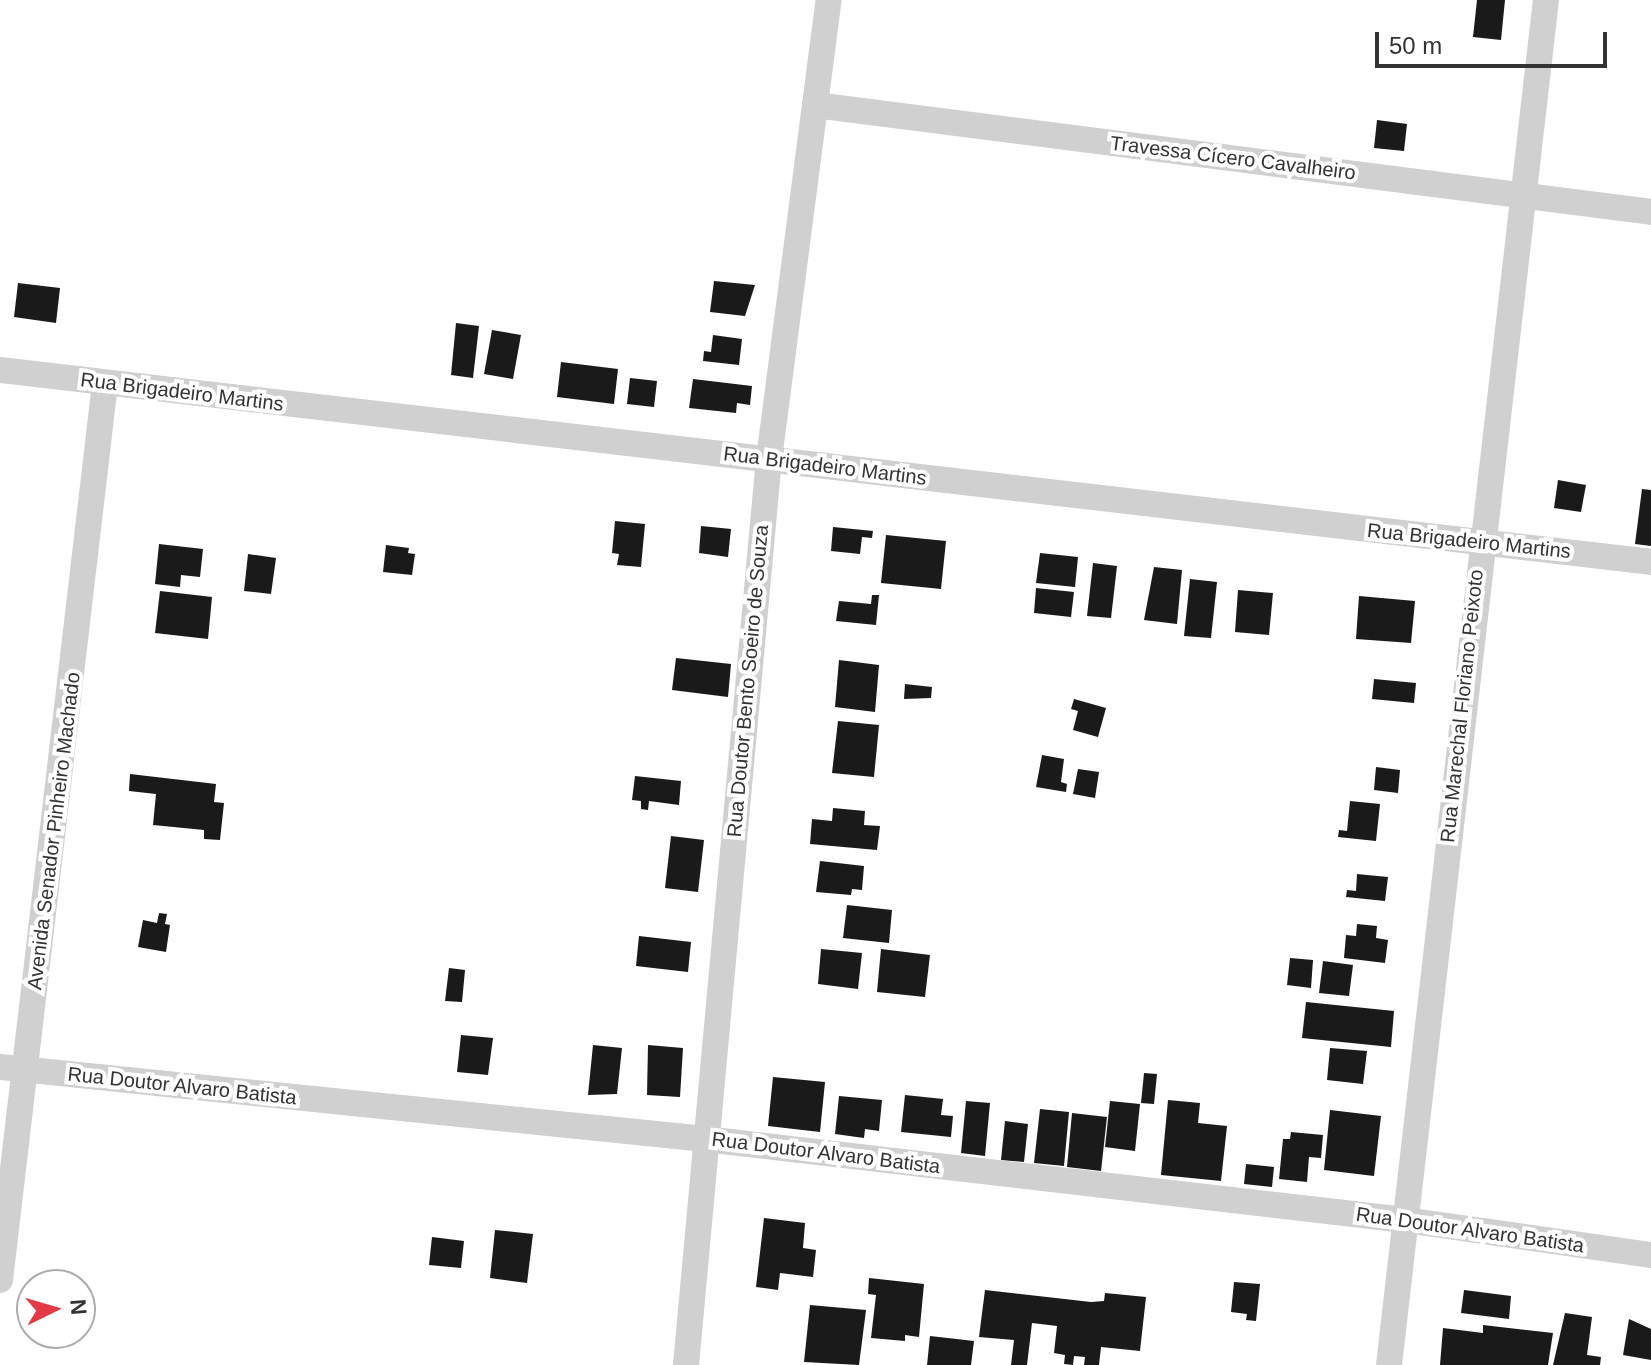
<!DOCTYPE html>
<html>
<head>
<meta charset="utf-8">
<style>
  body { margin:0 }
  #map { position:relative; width:1651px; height:1365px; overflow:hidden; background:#fff; font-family:Arial,sans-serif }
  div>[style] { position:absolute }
  .building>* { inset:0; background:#1a1a1a }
  .minor>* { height:26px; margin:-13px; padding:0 13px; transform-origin:13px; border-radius:13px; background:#d0d0d0 }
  span { translate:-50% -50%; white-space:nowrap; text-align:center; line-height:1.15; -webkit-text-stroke:8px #fff; paint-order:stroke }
  .street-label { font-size:20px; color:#333 }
  .north { position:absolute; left:16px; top:1269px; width:80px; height:80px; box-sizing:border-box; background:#fff; border:2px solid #adadad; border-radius:50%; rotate:85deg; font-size:22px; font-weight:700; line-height:32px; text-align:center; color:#333 }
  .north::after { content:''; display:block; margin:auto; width:28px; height:36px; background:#e63946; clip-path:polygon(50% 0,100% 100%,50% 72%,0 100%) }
  .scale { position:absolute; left:1375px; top:32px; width:232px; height:36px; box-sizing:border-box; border:4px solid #333; border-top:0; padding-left:10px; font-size:24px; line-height:28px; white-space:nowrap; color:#333; -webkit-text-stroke:6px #fff; paint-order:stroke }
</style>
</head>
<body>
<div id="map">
  <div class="building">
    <div style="clip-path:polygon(1477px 0,1505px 0,1501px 40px,1473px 37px)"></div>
    <div style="clip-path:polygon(1377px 120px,1407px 124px,1404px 151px,1374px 148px)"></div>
    <div style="clip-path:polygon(714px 281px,755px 285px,745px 316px,710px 312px)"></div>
    <div style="clip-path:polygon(18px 283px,60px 288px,56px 323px,14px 317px)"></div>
    <div style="clip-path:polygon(456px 323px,479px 326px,473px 378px,451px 375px)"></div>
    <div style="clip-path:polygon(492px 330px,521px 335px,513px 379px,484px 374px)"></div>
    <div style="clip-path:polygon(713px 335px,742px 339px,739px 365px,703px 361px,704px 351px,711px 352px)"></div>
    <div style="clip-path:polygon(561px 362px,618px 369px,614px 404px,557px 397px)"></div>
    <div style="clip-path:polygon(630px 378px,657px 381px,654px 407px,627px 404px)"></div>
    <div style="clip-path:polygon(693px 379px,752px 386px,750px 405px,737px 403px,736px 413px,689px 408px)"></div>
    <div style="clip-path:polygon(1558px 480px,1586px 485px,1581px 512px,1554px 508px)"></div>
    <div style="clip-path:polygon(1642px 489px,1651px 490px,1651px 546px,1635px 544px)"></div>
    <div style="clip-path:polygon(615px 521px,645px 524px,641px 567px,617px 565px,619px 554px,612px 553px)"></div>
    <div style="clip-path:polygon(701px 526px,731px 529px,728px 557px,699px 553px)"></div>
    <div style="clip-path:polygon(833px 527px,873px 531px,872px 538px,862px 537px,860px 554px,831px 551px)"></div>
    <div style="clip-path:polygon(886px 535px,946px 541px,941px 589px,881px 583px)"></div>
    <div style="clip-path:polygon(159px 544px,203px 549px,200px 577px,181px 575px,180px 587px,155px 584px)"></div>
    <div style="clip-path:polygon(386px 545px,409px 548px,408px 553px,415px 554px,412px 575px,383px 572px)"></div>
    <div style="clip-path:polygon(1040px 553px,1078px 557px,1075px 587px,1036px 583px)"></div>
    <div style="clip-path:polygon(248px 554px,276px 558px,271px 594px,244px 591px)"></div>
    <div style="clip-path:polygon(1093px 563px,1117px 566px,1111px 618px,1087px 616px)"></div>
    <div style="clip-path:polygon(1154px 567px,1182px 570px,1177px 624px,1144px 620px)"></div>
    <div style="clip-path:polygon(1190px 579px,1217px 582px,1211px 638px,1184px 636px)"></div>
    <div style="clip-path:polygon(1036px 588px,1074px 592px,1071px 617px,1034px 613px)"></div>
    <div style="clip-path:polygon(1238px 590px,1273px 593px,1269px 635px,1235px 632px)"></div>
    <div style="clip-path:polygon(160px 591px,212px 597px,208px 639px,155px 633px)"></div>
    <div style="clip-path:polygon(872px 595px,879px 595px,876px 625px,836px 621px,839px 601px,871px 604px)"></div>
    <div style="clip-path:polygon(1359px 596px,1415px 601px,1411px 643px,1356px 639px)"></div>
    <div style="clip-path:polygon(676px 658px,731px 664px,728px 697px,672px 690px)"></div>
    <div style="clip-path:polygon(839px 660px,879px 665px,875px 712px,835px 707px)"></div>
    <div style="clip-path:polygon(1374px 679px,1416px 683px,1414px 703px,1372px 699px)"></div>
    <div style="clip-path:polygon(905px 684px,932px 687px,931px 698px,904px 699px)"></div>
    <div style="clip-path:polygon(1074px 699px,1106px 708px,1098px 737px,1073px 730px,1078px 711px,1071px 709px)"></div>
    <div style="clip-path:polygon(838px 721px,879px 725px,874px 777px,832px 773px)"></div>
    <div style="clip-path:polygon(1042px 755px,1064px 759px,1061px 782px,1067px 784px,1066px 792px,1036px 787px)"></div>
    <div style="clip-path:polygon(1376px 767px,1400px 770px,1398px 793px,1374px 790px)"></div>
    <div style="clip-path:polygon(1078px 769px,1099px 772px,1095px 798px,1073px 794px)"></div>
    <div style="clip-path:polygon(130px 774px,216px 784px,214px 802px,224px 803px,220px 840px,204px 839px,204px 830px,153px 825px,156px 794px,129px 791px)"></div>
    <div style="clip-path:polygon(635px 776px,681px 781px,679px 805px,649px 801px,648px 810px,641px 809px,641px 801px,632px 800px)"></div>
    <div style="clip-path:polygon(1350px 801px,1380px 804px,1376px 841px,1338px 837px,1339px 830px,1347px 831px)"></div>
    <div style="clip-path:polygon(833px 808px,865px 811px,864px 825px,880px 826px,877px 850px,810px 844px,812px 819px,832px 821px)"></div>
    <div style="clip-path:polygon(671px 836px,704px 840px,698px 892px,665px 888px)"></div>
    <div style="clip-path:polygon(820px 861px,864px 866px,862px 890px,852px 889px,851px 895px,816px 892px)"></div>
    <div style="clip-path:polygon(1357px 874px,1388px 877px,1385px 901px,1346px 897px,1347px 890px,1356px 891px)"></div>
    <div style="clip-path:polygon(847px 905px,892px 910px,889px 943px,843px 938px)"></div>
    <div style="clip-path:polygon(159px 913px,167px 914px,165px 924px,170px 925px,166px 952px,138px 947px,143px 920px,157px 923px)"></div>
    <div style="clip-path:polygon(1357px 924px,1377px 926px,1376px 938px,1388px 940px,1385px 963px,1344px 958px,1346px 935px,1356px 936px)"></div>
    <div style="clip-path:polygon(639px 936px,691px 942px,688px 972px,636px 966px)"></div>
    <div style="clip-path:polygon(821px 949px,862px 953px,858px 989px,818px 984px)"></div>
    <div style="clip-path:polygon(881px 949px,930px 955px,925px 997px,877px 992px)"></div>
    <div style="clip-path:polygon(1290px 958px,1313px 960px,1311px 988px,1287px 985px)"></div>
    <div style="clip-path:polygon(1323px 961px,1353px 965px,1349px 996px,1319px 993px)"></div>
    <div style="clip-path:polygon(449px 968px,465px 970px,462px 1002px,445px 1001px)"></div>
    <div style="clip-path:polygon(1306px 1002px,1394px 1011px,1391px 1047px,1302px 1038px)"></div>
    <div style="clip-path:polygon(461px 1035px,493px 1038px,488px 1075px,457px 1072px)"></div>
    <div style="clip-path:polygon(593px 1045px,622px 1048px,617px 1094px,588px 1095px)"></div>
    <div style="clip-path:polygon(648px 1045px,683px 1048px,680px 1097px,647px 1095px)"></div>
    <div style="clip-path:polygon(1330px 1048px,1367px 1051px,1363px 1084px,1327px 1080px)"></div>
    <div style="clip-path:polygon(1144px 1073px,1157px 1074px,1154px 1104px,1141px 1103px)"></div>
    <div style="clip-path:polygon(773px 1077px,825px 1082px,820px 1132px,768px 1126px)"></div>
    <div style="clip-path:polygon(905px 1095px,943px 1099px,941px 1115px,953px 1116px,951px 1137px,901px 1132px)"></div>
    <div style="clip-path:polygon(839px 1096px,882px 1100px,879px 1131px,865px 1129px,864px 1138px,835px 1134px)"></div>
    <div style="clip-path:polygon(1168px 1100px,1200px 1103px,1198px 1123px,1227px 1126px,1221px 1181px,1161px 1175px)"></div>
    <div style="clip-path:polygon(966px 1101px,990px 1103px,985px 1156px,961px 1153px)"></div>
    <div style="clip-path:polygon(1110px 1101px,1140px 1104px,1135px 1151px,1105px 1147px)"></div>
    <div style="clip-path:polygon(1040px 1109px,1069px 1112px,1064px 1166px,1034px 1163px)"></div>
    <div style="clip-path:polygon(1330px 1110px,1381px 1116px,1374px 1176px,1324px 1170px)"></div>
    <div style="clip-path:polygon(1072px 1113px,1107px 1117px,1101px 1171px,1067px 1167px)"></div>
    <div style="clip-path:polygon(1005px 1121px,1028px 1124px,1024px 1162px,1001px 1160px)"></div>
    <div style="clip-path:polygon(1291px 1132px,1323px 1135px,1321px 1158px,1309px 1157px,1307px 1182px,1279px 1179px,1283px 1139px,1290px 1139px)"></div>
    <div style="clip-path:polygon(1246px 1164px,1274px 1167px,1272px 1187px,1244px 1184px)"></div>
    <div style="clip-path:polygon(764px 1218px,805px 1223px,803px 1248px,816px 1250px,813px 1277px,780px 1273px,778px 1290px,756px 1287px)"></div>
    <div style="clip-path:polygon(495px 1230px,533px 1234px,527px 1283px,490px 1278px)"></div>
    <div style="clip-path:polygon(432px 1237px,464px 1241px,461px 1268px,429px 1265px)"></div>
    <div style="clip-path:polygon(869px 1278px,924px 1284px,919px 1337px,905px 1335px,905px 1341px,871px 1338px,876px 1295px,868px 1294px)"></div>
    <div style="clip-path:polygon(1234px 1282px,1260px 1284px,1256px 1321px,1246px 1320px,1247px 1314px,1231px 1312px)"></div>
    <div style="clip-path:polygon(985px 1290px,1091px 1302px,1104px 1301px,1105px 1293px,1146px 1297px,1140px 1351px,1101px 1347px,1099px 1365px,1084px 1365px,1085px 1357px,1074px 1356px,1073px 1365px,1064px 1364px,1065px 1355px,1054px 1353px,1057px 1326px,1032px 1323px,1027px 1365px,1011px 1365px,1014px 1340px,979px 1337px)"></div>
    <div style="clip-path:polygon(1464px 1290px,1511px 1296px,1509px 1319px,1461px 1313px)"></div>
    <div style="clip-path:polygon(810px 1305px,866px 1310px,859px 1365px,804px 1362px)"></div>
    <div style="clip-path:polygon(1565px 1313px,1592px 1317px,1587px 1355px,1601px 1357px,1600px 1365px,1553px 1365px)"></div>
    <div style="clip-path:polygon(1629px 1319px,1651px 1329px,1651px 1360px,1623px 1355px)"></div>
    <div style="clip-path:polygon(1483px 1325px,1553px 1333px,1548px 1365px,1440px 1365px,1443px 1328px,1483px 1333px)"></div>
    <div style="clip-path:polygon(930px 1336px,974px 1341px,971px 1365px,927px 1365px)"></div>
  </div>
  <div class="minor">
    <div style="left:815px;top:105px;width:843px;rotate:7.29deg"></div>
    <div style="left:0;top:370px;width:1662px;rotate:6.63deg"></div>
    <div style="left:0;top:1067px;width:709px;rotate:5.83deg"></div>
    <div style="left:705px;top:1139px;width:705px;rotate:6.6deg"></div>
    <div style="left:1405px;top:1220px;width:248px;rotate:8.1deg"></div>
    <div style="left:0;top:1280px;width:903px;rotate:-83.32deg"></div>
    <div style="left:686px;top:1365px;width:910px;rotate:-84.77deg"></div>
    <div style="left:769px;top:459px;width:463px;rotate:-82.6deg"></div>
    <div style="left:1389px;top:1365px;width:1374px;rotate:-83.44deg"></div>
  </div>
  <div class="street-label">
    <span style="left:1233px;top:158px;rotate:7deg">Travessa Cícero Cavalheiro</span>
    <span style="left:182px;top:392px;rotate:7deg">Rua Brigadeiro Martins</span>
    <span style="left:825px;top:466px;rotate:7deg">Rua Brigadeiro Martins</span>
    <span style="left:1469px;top:541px;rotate:6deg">Rua Brigadeiro Martins</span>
    <span style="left:748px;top:681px;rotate:-85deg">Rua Doutor Bento Soeiro de Souza</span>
    <span style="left:1462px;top:706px;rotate:-84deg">Rua Marechal Floriano Peixoto</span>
    <span style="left:54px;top:831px;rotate:-83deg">Avenida Senador Pinheiro Machado</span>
    <span style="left:182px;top:1086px;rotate:6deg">Rua Doutor Alvaro Batista</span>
    <span style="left:826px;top:1153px;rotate:7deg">Rua Doutor Alvaro Batista</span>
    <span style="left:1470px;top:1230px;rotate:8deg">Rua Doutor Alvaro Batista</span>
  </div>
  <div class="north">N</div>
  <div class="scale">50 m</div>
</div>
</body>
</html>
